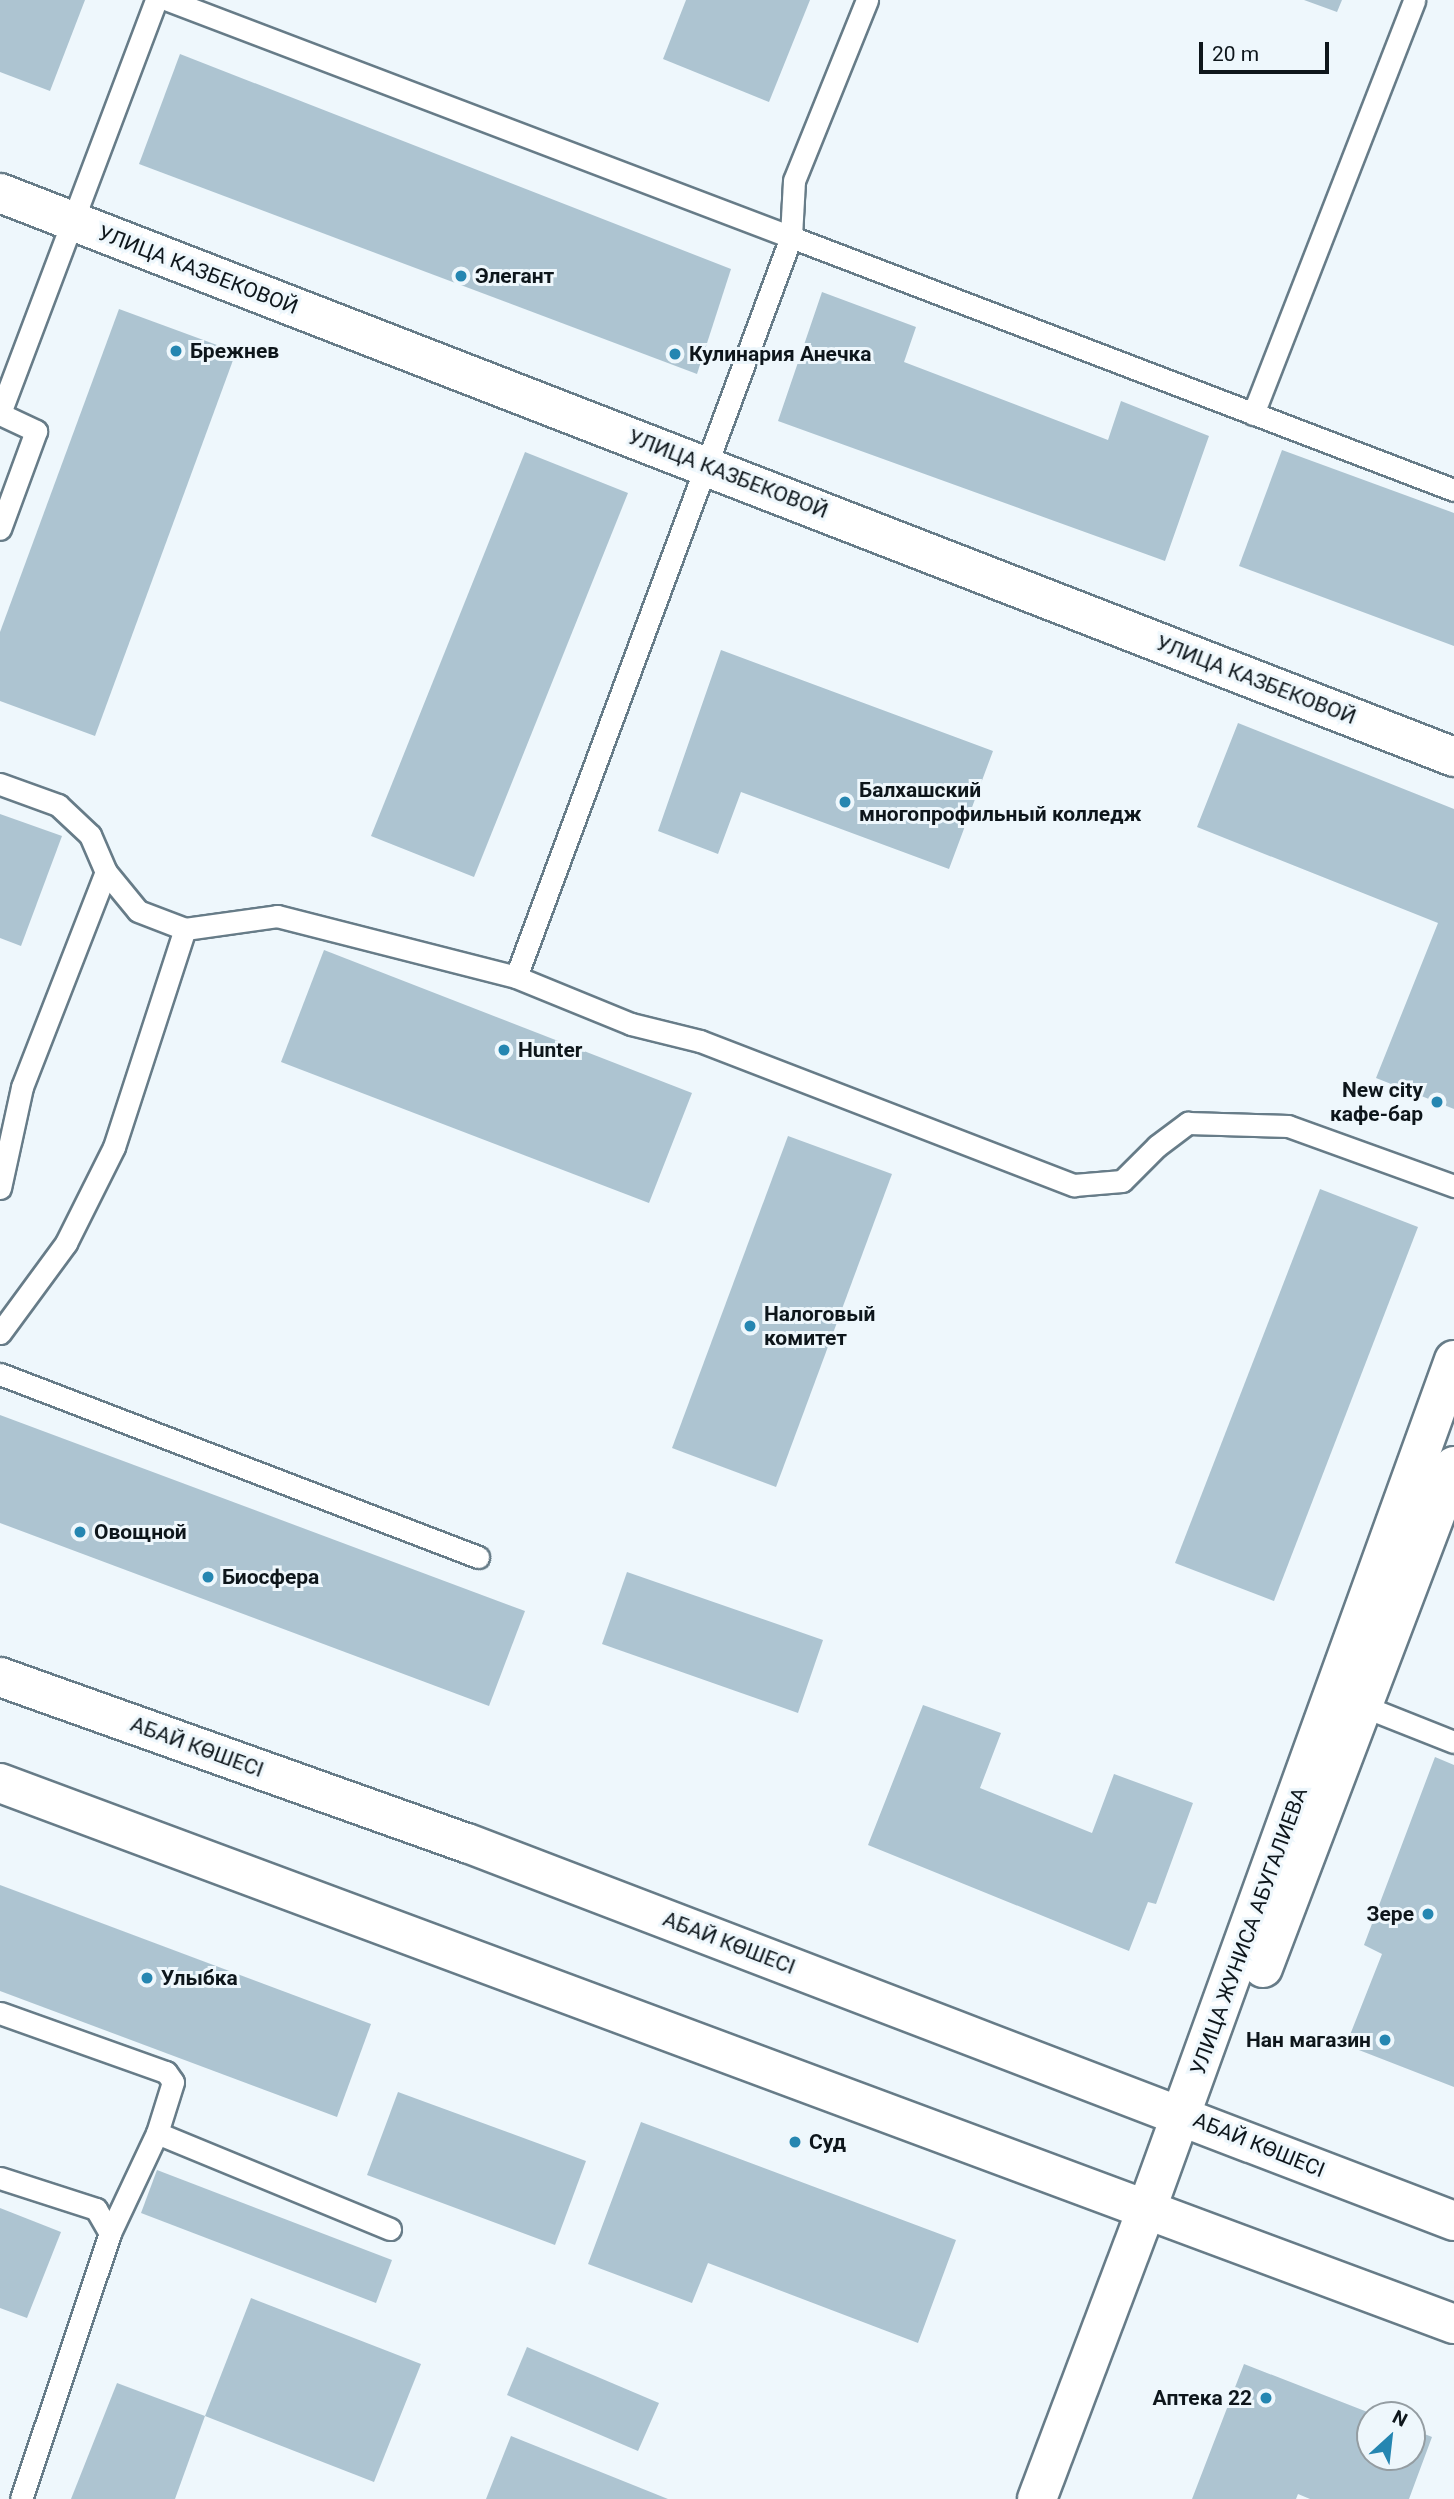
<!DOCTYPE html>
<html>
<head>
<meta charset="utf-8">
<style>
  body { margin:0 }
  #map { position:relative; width:1454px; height:2499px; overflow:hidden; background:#eef7fc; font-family:Roboto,sans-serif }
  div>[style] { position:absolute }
  .building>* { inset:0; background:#adc4d1 }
  .roads { filter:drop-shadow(2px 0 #677c88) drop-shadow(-2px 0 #677c88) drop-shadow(0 2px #677c88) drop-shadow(0 -2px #677c88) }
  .service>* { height:21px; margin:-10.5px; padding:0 10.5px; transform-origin:10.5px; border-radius:10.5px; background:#fff }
  .tertiary>* { height:38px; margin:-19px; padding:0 19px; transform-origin:19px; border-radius:19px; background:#fff }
  .secondary>* { height:38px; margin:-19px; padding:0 19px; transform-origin:19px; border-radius:19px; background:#fff }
  .dots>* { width:19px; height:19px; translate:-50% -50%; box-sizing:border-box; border:4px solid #eef7fc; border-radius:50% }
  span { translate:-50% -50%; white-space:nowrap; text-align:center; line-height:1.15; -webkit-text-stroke:6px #eef7fc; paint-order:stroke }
  .street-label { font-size:21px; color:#0e161b }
  .poi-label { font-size:21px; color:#0e161b; font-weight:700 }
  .left { translate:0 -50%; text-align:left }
  .right { translate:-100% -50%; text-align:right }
  .north { position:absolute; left:1356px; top:2401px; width:70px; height:70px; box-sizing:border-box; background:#eef7fc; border:2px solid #949da2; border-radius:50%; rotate:27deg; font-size:19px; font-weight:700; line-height:28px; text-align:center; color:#0e161b }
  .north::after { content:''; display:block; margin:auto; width:24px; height:32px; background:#2586b1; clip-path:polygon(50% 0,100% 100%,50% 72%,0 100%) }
  .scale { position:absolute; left:1199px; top:42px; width:130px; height:32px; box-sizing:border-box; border:4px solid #0e161b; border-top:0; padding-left:9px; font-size:21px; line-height:24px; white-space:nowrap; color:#0e161b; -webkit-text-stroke:5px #eef7fc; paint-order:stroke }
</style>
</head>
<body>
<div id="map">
  <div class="building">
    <div style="clip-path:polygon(0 0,85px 0,50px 91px,0 72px)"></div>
    <div style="clip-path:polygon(686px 0,810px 0,769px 102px,663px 59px)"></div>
    <div style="clip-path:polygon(1304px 0,1342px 0,1337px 12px)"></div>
    <div style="clip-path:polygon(180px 54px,731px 269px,697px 374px,139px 164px)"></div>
    <div style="clip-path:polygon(822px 292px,916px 327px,904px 362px,1108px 440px,1121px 401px,1209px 436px,1165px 561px,778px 421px)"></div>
    <div style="clip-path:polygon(119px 309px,236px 352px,95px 736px,0 701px,0 632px)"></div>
    <div style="clip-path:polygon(1282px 450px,1454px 513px,1454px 646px,1239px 566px)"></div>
    <div style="clip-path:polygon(525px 452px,628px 493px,474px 877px,371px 836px)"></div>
    <div style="clip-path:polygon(721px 650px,993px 751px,949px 869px,741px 792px,718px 854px,658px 831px)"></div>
    <div style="clip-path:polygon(1238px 723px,1454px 809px,1454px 1109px,1376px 1078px,1438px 923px,1197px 827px)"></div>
    <div style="clip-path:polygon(0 814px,62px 836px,21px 946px,0 938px)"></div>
    <div style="clip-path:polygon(324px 950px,692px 1093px,649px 1203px,281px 1062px)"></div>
    <div style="clip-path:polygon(788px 1136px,892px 1174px,776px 1487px,672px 1448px)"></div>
    <div style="clip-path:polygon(1320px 1189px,1418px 1227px,1274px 1601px,1175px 1563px)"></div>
    <div style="clip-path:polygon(0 1415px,525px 1611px,489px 1706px,0 1523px)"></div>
    <div style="clip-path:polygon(627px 1572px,823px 1640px,798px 1713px,602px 1644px)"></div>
    <div style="clip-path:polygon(923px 1705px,1001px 1733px,980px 1788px,1092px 1833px,1114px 1774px,1193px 1803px,1156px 1904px,1148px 1902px,1129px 1951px,868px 1845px)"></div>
    <div style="clip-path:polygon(1435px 1757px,1454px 1765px,1454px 2087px,1346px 2045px,1382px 1954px,1364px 1945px)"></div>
    <div style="clip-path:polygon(0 1885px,371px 2024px,337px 2117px,0 1991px)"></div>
    <div style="clip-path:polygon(398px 2092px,586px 2161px,555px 2245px,367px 2175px)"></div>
    <div style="clip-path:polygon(641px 2122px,956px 2240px,918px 2343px,708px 2263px,692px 2303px,588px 2264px)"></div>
    <div style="clip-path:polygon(157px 2170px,392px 2260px,376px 2303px,141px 2213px)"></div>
    <div style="clip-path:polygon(0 2208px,61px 2232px,27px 2318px,0 2308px)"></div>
    <div style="clip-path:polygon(251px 2298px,421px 2364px,374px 2482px,205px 2416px)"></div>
    <div style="clip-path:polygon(527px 2347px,659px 2403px,638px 2451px,507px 2395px)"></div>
    <div style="clip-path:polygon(1244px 2364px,1370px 2413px,1370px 2457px,1412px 2457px,1412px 2429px,1432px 2437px,1409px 2499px,1310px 2499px,1298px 2494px,1296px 2499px,1192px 2499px)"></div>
    <div style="clip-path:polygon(117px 2383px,205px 2416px,175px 2499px,71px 2499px)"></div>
    <div style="clip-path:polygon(511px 2436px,668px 2499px,486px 2499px)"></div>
  </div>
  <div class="roads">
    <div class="service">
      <div style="left:168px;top:0;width:667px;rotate:20.83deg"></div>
      <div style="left:791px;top:237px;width:789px;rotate:110.39deg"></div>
      <div style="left:867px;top:0;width:195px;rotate:112deg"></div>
      <div style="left:794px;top:181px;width:56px;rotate:93.1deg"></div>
      <div style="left:791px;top:237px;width:710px;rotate:20.89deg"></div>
      <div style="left:0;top:413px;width:441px;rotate:-69.3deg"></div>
      <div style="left:0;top:414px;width:40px;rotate:25deg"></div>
      <div style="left:36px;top:431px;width:104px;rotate:110.2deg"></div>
      <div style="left:1253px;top:414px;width:444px;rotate:-68.7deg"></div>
      <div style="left:0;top:784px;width:62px;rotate:19.9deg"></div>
      <div style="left:58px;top:805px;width:44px;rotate:43.2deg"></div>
      <div style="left:90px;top:835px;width:40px;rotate:66.6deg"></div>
      <div style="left:106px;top:872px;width:50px;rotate:50.6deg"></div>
      <div style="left:138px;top:911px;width:50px;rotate:21deg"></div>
      <div style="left:185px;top:929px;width:93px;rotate:-8deg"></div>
      <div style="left:277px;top:916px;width:247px;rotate:14.3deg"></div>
      <div style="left:516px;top:977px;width:124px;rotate:22.2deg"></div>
      <div style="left:631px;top:1024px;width:71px;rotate:13.8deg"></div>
      <div style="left:700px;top:1041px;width:401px;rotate:21.1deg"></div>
      <div style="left:1074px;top:1185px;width:48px;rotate:-4.8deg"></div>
      <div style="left:1122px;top:1181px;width:49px;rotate:-45deg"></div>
      <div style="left:1157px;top:1146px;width:39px;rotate:-37deg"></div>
      <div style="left:1188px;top:1123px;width:100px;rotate:1.7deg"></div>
      <div style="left:1288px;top:1126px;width:177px;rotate:19.9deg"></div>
      <div style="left:0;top:1188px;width:103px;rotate:-77.7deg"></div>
      <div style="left:22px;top:1087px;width:231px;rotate:-68.7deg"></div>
      <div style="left:0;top:1333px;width:112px;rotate:-53.7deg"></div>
      <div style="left:66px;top:1243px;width:107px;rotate:-63.4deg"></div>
      <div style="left:114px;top:1147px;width:229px;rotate:-72deg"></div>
      <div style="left:0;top:1374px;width:512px;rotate:20.95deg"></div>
      <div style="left:1363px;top:1706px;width:98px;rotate:21.6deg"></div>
      <div style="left:0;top:2013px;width:176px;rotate:19.6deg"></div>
      <div style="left:166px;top:2072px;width:12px;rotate:55deg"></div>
      <div style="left:173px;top:2082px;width:53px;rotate:107.4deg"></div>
      <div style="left:157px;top:2133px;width:110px;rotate:115.2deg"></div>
      <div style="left:157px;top:2133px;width:252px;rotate:22.4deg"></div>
      <div style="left:0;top:2178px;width:101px;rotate:17.9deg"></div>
      <div style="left:96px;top:2209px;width:28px;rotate:60deg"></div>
      <div style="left:110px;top:2233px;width:280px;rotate:108.5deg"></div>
    </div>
    <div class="tertiary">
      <div style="left:0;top:193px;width:1560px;rotate:21.2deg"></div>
      <div style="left:1037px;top:2499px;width:308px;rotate:-69.3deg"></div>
    </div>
    <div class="secondary">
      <div style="left:0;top:1677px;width:496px;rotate:19.6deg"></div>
      <div style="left:467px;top:1843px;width:1057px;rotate:20.96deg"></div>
      <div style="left:0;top:1783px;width:1551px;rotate:20.41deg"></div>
      <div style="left:1263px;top:1968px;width:537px;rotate:-69.17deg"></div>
      <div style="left:1146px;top:2211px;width:905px;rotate:-70.1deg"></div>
    </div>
  </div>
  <div class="dots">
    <div style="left:461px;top:276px;background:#2586b1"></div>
    <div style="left:176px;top:351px;background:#2586b1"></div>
    <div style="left:675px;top:354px;background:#2586b1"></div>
    <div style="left:845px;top:802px;background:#2586b1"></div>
    <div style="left:504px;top:1050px;background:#2586b1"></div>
    <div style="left:1437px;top:1102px;background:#2586b1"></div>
    <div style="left:750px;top:1326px;background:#2586b1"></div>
    <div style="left:80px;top:1532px;background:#2586b1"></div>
    <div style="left:208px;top:1577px;background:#2586b1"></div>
    <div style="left:1428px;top:1914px;background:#2586b1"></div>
    <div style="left:147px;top:1978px;background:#2586b1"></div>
    <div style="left:1385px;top:2040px;background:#2586b1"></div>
    <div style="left:795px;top:2142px;background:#2586b1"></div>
    <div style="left:1266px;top:2398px;background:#2586b1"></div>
  </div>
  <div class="street-label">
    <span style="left:198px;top:270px;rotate:21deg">УЛИЦА КАЗБЕКОВОЙ</span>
    <span style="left:728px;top:474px;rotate:21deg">УЛИЦА КАЗБЕКОВОЙ</span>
    <span style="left:1256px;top:680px;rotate:21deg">УЛИЦА КАЗБЕКОВОЙ</span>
    <span style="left:197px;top:1747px;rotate:20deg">АБАЙ КӨШЕСІ</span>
    <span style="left:1249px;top:1931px;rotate:-70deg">УЛИЦА ЖУНИСА АБУГАЛИЕВА</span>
    <span style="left:729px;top:1943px;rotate:21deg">АБАЙ КӨШЕСІ</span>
    <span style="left:1259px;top:2145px;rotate:22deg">АБАЙ КӨШЕСІ</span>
  </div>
  <div class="poi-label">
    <span class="left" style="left:475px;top:276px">Элегант</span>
    <span class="left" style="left:190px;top:351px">Брежнев</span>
    <span class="left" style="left:689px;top:354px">Кулинария Анечка</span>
    <span class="left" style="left:859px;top:802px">Балхашский<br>многопрофильный колледж</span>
    <span class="left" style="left:518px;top:1050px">Hunter</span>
    <span class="right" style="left:1423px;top:1102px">New city<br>кафе-бар</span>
    <span class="left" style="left:764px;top:1326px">Налоговый<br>комитет</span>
    <span class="left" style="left:94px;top:1532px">Овощной</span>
    <span class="left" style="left:222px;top:1577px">Биосфера</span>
    <span class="right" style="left:1414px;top:1914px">Зере</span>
    <span class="left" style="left:161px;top:1978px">Улыбка</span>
    <span class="right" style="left:1371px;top:2040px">Нан магазин</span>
    <span class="left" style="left:809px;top:2142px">Суд</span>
    <span class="right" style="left:1252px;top:2398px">Аптека 22</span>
  </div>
  <div class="north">N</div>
  <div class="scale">20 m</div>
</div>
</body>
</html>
